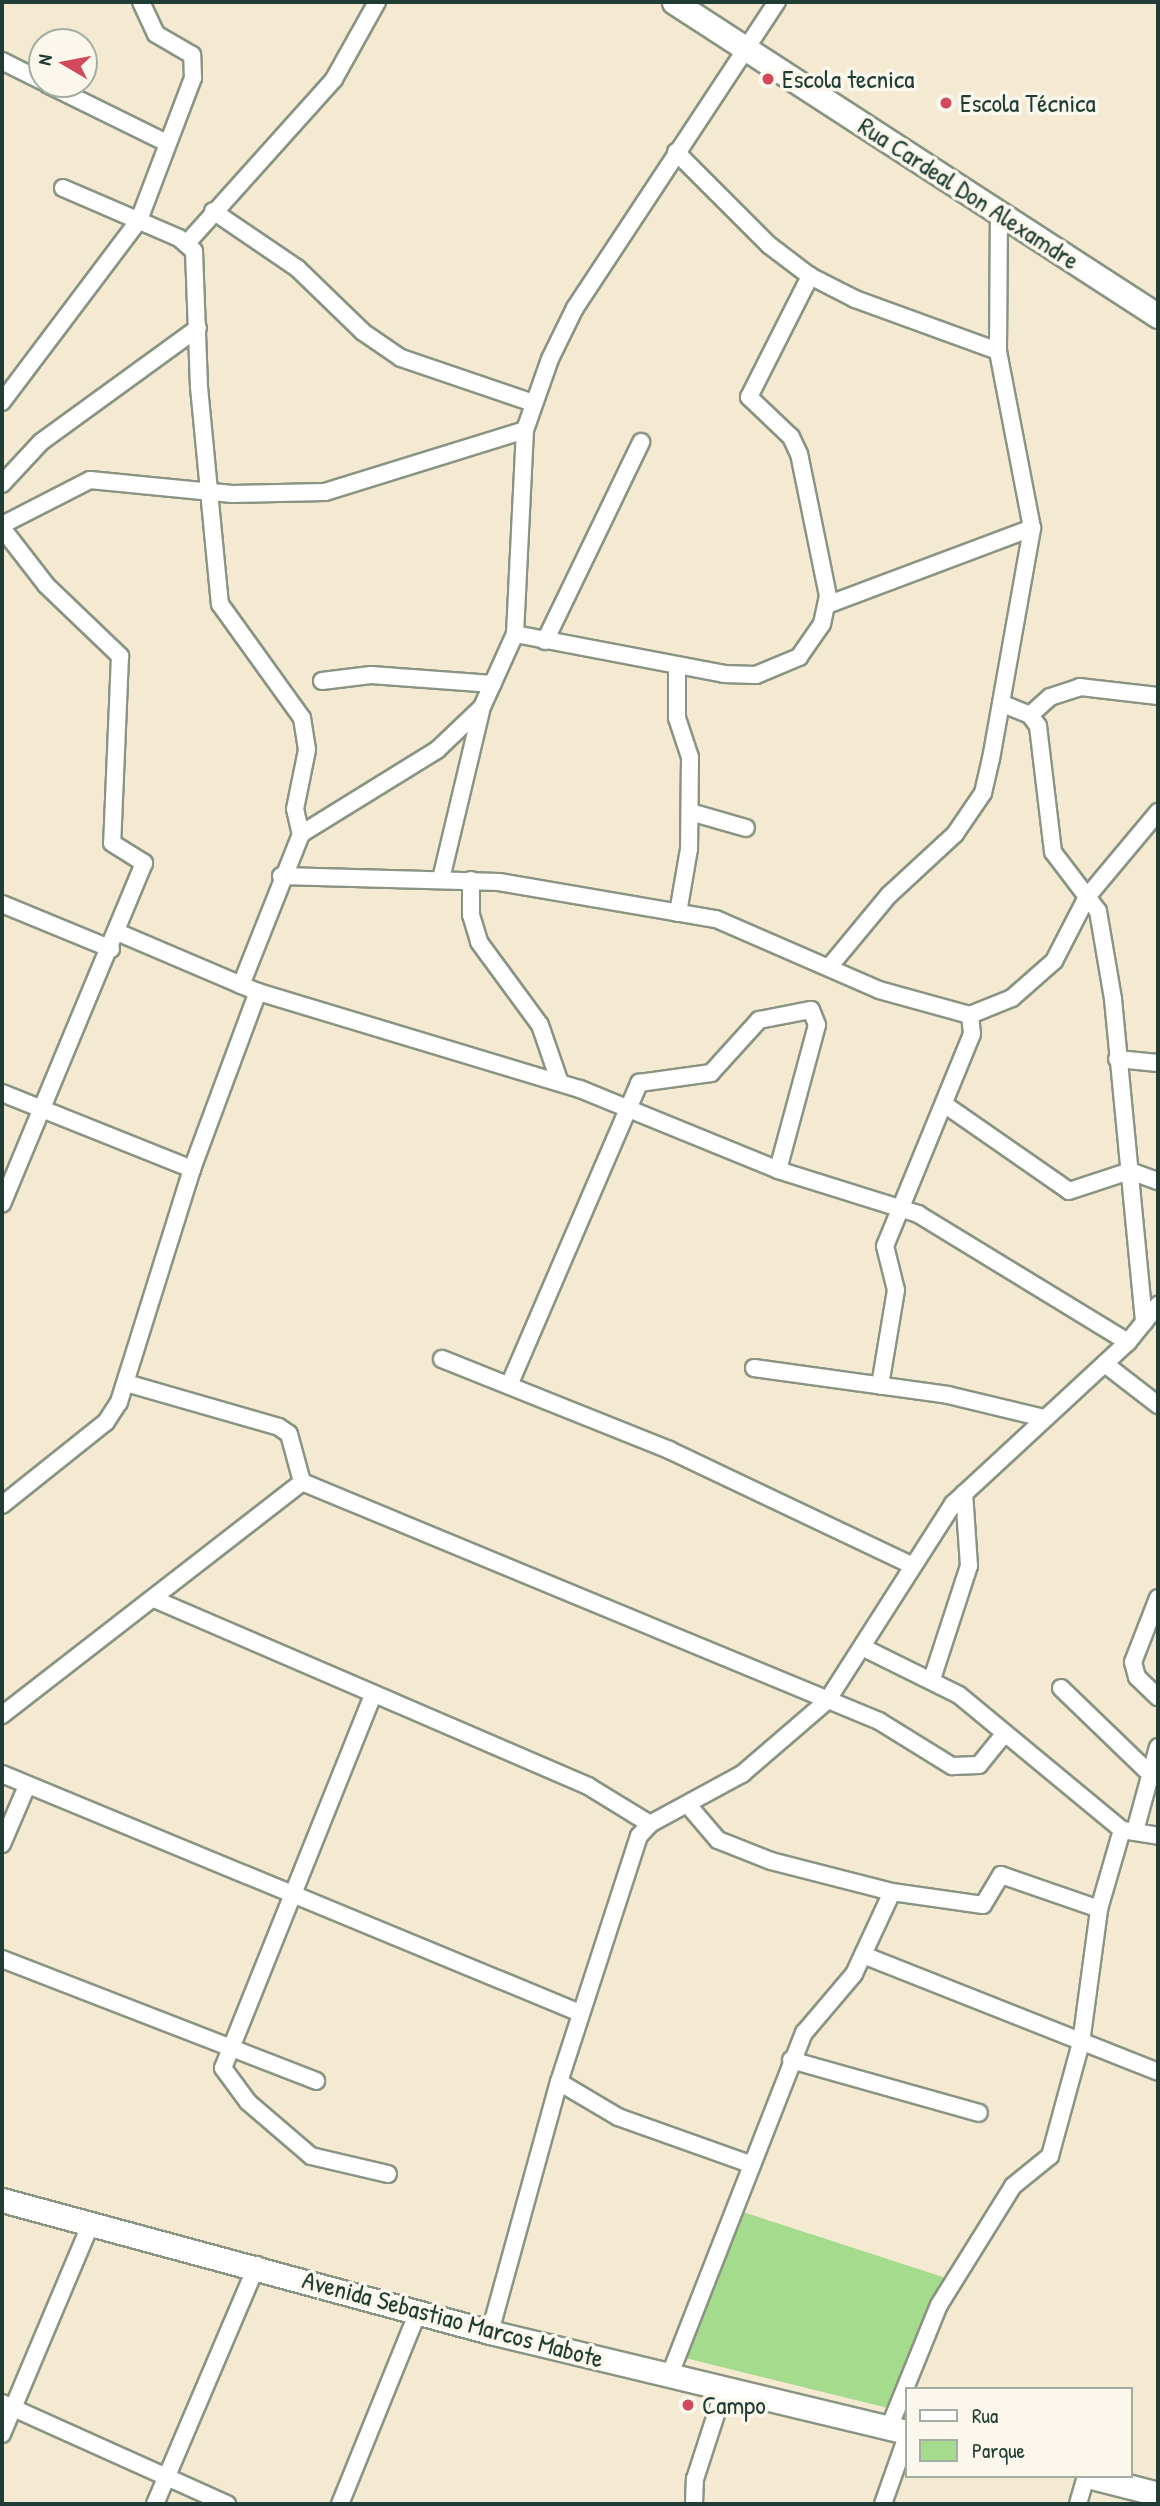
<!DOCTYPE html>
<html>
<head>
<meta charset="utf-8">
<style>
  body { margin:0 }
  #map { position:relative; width:1160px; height:2506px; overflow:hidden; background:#f4ead2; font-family:"Patrick Hand",sans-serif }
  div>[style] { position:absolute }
  .green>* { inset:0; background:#a5db8c }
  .roads { filter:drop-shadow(2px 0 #8a9483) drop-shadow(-2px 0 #8a9483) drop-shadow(0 2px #8a9483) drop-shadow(0 -2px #8a9483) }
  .minor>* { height:16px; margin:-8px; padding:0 8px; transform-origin:8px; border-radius:8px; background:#fff }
  .secondary>* { height:23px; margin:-11.5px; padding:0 11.5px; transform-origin:11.5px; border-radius:11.5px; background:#fff }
  .dots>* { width:19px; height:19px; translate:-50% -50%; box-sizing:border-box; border:4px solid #fbf7ec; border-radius:50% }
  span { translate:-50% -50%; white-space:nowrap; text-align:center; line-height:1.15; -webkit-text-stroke:7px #fbf7ec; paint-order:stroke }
  .poi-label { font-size:26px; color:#1f3d34 }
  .left { translate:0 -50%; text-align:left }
  .street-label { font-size:26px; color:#1f3d34 }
  .frame { position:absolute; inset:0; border:4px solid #1f3d34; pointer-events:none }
  .legend { position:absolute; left:905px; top:2387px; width:228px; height:91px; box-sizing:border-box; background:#fbf7ec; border:2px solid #a3ada2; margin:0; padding:9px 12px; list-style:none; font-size:21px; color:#1f3d34 }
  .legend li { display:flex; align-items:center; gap:14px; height:35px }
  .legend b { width:35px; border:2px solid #a3ada2 }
  .north { position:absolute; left:28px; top:28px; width:70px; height:70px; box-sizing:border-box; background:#fbf7ec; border:2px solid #a3ada2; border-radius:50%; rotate:280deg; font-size:19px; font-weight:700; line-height:28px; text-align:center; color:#1f3d34 }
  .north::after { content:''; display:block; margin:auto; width:24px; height:32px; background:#d1495b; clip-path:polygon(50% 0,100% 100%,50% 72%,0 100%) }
</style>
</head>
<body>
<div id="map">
  <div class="green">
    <div style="clip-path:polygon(743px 2212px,946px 2278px,892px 2409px,685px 2358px)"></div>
  </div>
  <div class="roads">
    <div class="minor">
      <div style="left:2px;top:61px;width:45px;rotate:26.6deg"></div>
      <div style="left:47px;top:84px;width:131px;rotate:26.2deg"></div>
      <div style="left:676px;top:152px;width:132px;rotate:45deg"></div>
      <div style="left:769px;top:245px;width:51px;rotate:37.1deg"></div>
      <div style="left:810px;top:276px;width:51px;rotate:27.1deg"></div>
      <div style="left:855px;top:299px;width:152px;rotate:20deg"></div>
      <div style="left:63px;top:188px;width:126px;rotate:23.3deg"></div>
      <div style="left:179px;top:238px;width:20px;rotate:41deg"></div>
      <div style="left:194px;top:251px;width:136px;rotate:87.9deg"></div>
      <div style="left:199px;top:387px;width:218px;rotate:84.5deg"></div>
      <div style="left:220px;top:604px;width:140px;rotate:54.3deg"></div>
      <div style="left:302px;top:718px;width:32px;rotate:81deg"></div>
      <div style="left:307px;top:750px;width:60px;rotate:101.5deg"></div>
      <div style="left:295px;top:809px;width:26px;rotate:77deg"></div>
      <div style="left:213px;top:211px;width:102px;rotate:34.2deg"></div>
      <div style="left:297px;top:268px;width:92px;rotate:44.1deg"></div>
      <div style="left:363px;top:332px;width:46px;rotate:34.4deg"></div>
      <div style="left:401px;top:358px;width:139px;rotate:18.8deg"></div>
      <div style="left:188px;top:242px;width:219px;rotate:-48.1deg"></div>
      <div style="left:334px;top:79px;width:88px;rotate:-60.8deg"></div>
      <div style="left:2px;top:402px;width:228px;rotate:-53deg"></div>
      <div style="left:139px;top:220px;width:152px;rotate:-69.2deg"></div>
      <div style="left:193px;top:78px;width:23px;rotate:-92deg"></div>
      <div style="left:192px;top:55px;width:42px;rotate:-149.7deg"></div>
      <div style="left:156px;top:34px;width:35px;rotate:-115deg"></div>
      <div style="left:2px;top:484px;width:57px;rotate:-47.1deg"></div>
      <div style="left:41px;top:442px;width:194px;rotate:-36deg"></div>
      <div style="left:2px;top:525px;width:99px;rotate:-27.1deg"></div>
      <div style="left:90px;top:480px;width:143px;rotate:5.6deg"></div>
      <div style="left:232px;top:494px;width:93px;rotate:-1.2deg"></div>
      <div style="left:325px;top:492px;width:209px;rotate:-17.2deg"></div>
      <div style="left:2px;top:528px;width:72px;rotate:52.3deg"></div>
      <div style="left:46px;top:585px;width:103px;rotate:43.8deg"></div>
      <div style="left:120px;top:656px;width:187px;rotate:92.4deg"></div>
      <div style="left:112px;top:843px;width:38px;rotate:32deg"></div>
      <div style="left:144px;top:863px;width:369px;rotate:112.6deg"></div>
      <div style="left:827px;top:605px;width:219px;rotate:-20.6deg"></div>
      <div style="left:515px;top:634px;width:213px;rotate:10.8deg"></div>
      <div style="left:724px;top:674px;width:32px;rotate:2deg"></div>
      <div style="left:756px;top:675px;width:47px;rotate:-22.7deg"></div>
      <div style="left:799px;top:657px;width:40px;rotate:-55.1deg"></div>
      <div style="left:822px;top:624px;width:29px;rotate:-78deg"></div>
      <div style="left:828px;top:596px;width:145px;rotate:-101.5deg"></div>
      <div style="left:799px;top:454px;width:19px;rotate:-115deg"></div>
      <div style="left:791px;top:437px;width:58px;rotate:-136.4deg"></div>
      <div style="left:749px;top:397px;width:136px;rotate:-63.2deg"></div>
      <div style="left:545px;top:641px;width:221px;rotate:-64.2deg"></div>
      <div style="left:677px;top:668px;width:50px;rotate:90deg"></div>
      <div style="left:677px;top:718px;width:41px;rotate:71.6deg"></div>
      <div style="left:690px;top:757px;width:92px;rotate:90.6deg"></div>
      <div style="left:689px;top:849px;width:65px;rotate:99.8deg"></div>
      <div style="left:322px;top:681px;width:49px;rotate:-7deg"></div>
      <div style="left:371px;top:675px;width:122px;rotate:4.2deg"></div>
      <div style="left:1003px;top:704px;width:29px;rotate:22deg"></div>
      <div style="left:1030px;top:715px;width:14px;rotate:54deg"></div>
      <div style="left:1038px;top:726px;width:127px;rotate:83.2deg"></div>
      <div style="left:1053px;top:852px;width:74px;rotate:52.7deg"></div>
      <div style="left:1098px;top:911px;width:89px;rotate:80.3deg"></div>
      <div style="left:1113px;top:999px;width:325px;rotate:84.5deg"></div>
      <div style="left:1030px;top:715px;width:27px;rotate:-42deg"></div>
      <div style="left:1050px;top:697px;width:32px;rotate:-18deg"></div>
      <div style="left:1080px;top:687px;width:79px;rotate:6.6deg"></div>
      <div style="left:690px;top:812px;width:58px;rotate:15.9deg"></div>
      <div style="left:281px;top:876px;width:218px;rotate:1.6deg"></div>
      <div style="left:499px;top:882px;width:220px;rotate:9.7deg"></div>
      <div style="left:716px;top:919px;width:178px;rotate:23.5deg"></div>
      <div style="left:879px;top:990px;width:94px;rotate:15.4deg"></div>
      <div style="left:970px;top:1015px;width:19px;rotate:84deg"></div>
      <div style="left:972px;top:1034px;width:229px;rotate:112.3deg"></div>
      <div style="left:885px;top:1246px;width:45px;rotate:76deg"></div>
      <div style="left:896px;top:1290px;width:97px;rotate:99.5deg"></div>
      <div style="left:441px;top:879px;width:173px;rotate:-76.6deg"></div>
      <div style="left:471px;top:880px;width:35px;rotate:90deg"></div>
      <div style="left:471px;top:915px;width:28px;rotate:73deg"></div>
      <div style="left:479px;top:942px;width:103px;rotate:53.7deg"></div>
      <div style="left:540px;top:1025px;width:61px;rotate:71deg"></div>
      <div style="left:2px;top:904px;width:118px;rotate:22.4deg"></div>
      <div style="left:117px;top:932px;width:153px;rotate:23.1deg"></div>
      <div style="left:258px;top:992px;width:336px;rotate:16.8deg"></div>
      <div style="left:580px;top:1089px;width:214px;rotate:22.2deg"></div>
      <div style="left:778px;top:1170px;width:147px;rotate:17.4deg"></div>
      <div style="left:918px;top:1214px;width:246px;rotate:31.4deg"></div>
      <div style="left:830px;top:966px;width:92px;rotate:-50.3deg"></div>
      <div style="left:889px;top:895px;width:90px;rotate:-42.7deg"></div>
      <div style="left:955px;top:834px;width:50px;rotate:-55.7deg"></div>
      <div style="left:983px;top:793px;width:35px;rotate:-77deg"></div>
      <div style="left:991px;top:759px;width:235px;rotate:-79.9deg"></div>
      <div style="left:1032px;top:528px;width:180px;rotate:-100.9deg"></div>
      <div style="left:998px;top:351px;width:139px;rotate:-89.6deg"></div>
      <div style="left:241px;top:985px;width:162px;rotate:-68.3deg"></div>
      <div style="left:301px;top:834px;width:160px;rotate:-31.7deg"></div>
      <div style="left:437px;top:750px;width:62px;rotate:-43.7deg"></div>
      <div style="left:482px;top:707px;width:80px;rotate:-65.7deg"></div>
      <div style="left:515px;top:634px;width:204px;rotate:-87.2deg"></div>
      <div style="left:525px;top:430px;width:75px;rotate:-70.6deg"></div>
      <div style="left:550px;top:359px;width:57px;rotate:-63.9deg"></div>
      <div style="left:575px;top:308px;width:367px;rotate:-56.6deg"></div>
      <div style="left:970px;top:1015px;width:45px;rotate:-22deg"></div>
      <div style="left:1012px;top:998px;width:56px;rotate:-41.4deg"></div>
      <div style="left:1054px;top:961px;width:72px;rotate:-62.7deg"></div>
      <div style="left:1087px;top:897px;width:111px;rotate:-50.1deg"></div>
      <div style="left:1117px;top:1059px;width:41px;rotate:5.6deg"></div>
      <div style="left:2px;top:1093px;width:205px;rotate:21.8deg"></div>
      <div style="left:944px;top:1104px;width:152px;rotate:34.8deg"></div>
      <div style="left:1069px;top:1191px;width:64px;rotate:-18.2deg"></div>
      <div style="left:1130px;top:1171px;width:30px;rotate:20deg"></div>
      <div style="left:442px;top:1359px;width:245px;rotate:21.8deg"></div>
      <div style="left:669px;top:1450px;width:268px;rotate:25.4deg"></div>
      <div style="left:1105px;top:1364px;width:67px;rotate:37.7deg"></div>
      <div style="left:754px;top:1368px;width:196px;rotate:7.9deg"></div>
      <div style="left:948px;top:1395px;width:99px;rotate:13.5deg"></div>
      <div style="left:126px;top:1383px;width:159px;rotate:16deg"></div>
      <div style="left:279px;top:1427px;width:12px;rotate:35deg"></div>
      <div style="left:289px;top:1434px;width:50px;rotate:74.8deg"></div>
      <div style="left:302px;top:1482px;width:625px;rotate:22.5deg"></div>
      <div style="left:879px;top:1721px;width:86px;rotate:31.7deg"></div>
      <div style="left:952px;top:1766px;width:27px;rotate:-2deg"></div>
      <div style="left:979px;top:1765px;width:38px;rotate:-51deg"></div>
      <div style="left:510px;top:1383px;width:327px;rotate:-66.7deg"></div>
      <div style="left:639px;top:1083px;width:73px;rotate:-7.9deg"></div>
      <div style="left:711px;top:1073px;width:72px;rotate:-47.8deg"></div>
      <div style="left:759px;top:1020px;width:53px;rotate:-10.9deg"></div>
      <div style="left:811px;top:1010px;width:16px;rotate:68deg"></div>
      <div style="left:817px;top:1025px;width:150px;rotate:105.1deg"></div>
      <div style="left:2px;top:1505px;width:133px;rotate:-38.6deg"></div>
      <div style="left:106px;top:1422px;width:24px;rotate:-57deg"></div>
      <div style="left:119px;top:1402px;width:244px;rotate:-72.6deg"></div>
      <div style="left:192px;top:1169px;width:189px;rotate:-69.6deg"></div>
      <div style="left:1158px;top:1598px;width:69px;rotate:111.3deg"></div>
      <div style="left:1133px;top:1662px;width:16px;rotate:75deg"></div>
      <div style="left:1137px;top:1677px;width:29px;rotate:44deg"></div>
      <div style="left:154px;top:1599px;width:473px;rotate:23.3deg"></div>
      <div style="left:588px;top:1786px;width:73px;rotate:31.5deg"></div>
      <div style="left:864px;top:1648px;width:106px;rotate:26.3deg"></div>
      <div style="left:959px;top:1695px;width:212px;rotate:39.6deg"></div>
      <div style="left:1122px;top:1830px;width:36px;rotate:9deg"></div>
      <div style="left:932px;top:1679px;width:119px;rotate:-71.9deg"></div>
      <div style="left:969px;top:1566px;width:73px;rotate:-93.9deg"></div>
      <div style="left:1061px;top:1688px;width:125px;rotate:44deg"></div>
      <div style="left:373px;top:1695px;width:402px;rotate:111.9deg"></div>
      <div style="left:223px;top:2068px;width:42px;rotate:53.7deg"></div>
      <div style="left:248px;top:2102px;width:83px;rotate:40.6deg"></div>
      <div style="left:311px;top:2156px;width:79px;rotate:13.2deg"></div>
      <div style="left:2px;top:1715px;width:380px;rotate:-37.8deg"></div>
      <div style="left:2px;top:1774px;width:625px;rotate:22.46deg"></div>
      <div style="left:688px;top:1805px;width:46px;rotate:49.4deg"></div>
      <div style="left:718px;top:1840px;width:57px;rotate:21.6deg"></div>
      <div style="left:771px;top:1861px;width:125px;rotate:14.4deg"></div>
      <div style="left:892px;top:1892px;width:92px;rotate:8.1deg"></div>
      <div style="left:983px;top:1905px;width:35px;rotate:-59deg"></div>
      <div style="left:1001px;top:1875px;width:104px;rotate:19.1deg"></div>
      <div style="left:1135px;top:1831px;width:87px;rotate:-74.7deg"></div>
      <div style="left:2px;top:1844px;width:63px;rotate:-66.7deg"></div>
      <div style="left:863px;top:1955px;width:317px;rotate:21.6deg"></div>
      <div style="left:2px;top:1959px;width:337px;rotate:21.2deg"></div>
      <div style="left:791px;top:2060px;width:195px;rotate:15.7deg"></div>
      <div style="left:559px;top:2082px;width:69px;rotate:30.7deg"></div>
      <div style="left:618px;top:2117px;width:140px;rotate:19.6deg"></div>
      <div style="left:490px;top:2332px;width:259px;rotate:-74.6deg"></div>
      <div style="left:559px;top:2082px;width:259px;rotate:-72deg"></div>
      <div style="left:639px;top:1836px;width:16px;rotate:-47deg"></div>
      <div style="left:650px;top:1824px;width:105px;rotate:-28.5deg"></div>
      <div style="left:742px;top:1774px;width:112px;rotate:-40.7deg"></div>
      <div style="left:827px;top:1701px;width:234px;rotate:-57.4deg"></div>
      <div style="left:953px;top:1504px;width:238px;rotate:-42.8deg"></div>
      <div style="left:1128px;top:1342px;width:48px;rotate:-51deg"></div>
      <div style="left:669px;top:2377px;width:370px;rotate:-68.6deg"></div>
      <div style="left:804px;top:2033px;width:77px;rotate:-49.7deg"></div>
      <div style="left:854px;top:1974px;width:90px;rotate:-65.1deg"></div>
      <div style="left:2px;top:2403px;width:247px;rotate:24.2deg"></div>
      <div style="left:889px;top:2428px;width:133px;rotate:-67.9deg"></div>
      <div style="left:939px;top:2305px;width:140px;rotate:-58.1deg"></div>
      <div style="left:1013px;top:2186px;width:48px;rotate:-39deg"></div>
      <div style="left:1050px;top:2156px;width:117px;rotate:-74.7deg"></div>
      <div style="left:1081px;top:2043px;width:135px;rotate:-82.3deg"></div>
      <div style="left:1099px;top:1909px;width:82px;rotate:-73.8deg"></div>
      <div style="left:2px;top:2434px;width:231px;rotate:-67.1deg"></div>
      <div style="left:155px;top:2504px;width:260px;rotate:-66.9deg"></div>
      <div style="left:340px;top:2504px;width:207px;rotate:-67.9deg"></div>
      <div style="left:694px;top:2504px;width:25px;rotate:-88deg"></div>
      <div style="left:695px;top:2479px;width:94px;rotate:-72deg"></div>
      <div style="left:883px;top:2504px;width:69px;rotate:-70.5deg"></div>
      <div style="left:1078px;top:2504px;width:29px;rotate:-74deg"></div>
    </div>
    <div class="secondary">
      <div style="left:674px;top:2px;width:577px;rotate:32.97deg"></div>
      <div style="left:2px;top:2200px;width:506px;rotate:15.14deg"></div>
      <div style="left:490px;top:2332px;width:428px;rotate:13.5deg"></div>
      <div style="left:1088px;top:2476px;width:72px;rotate:14.4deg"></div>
    </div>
  </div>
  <div class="dots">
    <div style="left:768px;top:79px;background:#d1495b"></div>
    <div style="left:946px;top:103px;background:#d1495b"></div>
    <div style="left:688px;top:2405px;background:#d1495b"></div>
  </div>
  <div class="poi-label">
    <span class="left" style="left:782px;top:79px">Escola tecnica</span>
    <span class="left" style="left:960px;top:103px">Escola Técnica</span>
    <span class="left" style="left:702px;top:2405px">Campo</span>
  </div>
  <div class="street-label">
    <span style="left:969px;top:193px;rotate:33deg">Rua Cardeal Don Alexamdre</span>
    <span style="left:453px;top:2319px;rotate:15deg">Avenida Sebastiao Marcos Mabote</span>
  </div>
  <div class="frame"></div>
  <ul class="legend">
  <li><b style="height:9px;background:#fff"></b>Rua</li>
  <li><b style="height:19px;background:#a5db8c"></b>Parque</li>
  </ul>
  <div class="north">N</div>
</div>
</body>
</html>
